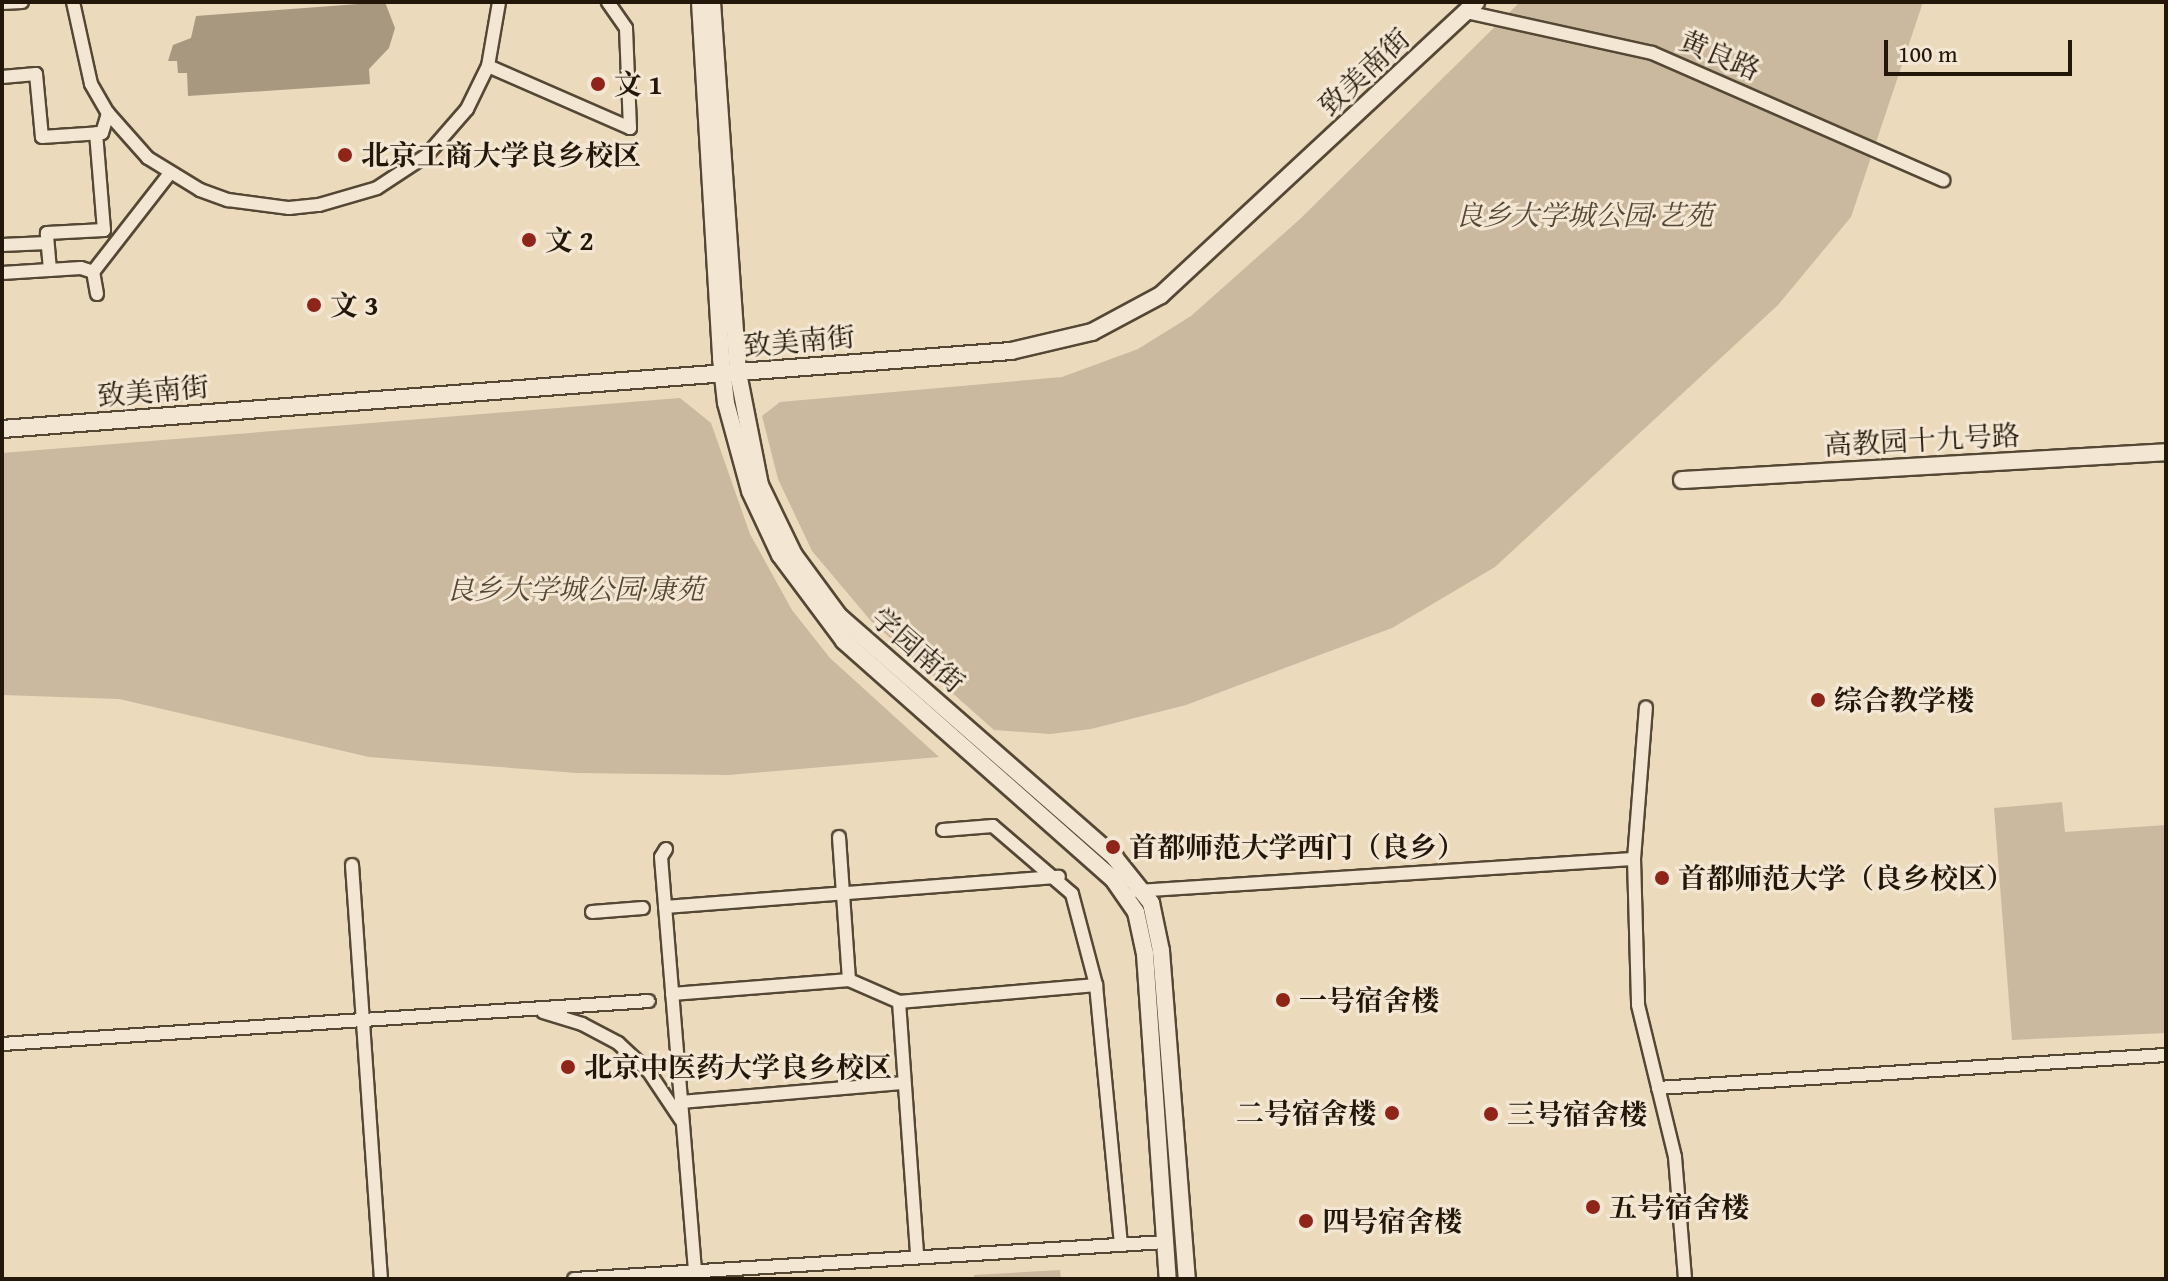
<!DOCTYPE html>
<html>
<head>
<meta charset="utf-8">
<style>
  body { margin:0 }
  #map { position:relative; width:2168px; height:1281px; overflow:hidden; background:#ecdabd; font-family:"Gentium Book Plus","Noto Serif SC",serif }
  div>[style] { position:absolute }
  .green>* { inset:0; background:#cab99e }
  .water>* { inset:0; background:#a7987f }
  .roads { filter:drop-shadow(2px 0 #544835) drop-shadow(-2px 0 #544835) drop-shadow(0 2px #544835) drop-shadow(0 -2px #544835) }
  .minor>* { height:12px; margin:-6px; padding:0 6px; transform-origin:6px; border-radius:6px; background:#f3e7d4 }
  .tertiary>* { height:16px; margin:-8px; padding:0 8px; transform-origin:8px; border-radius:8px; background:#f3e7d4 }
  .dots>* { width:22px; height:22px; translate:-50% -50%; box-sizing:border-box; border:4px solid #f3e7d4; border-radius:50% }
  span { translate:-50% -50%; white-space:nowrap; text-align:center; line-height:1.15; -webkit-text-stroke:6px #f3e7d4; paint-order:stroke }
  .street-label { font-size:28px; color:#221708 }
  .poi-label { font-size:28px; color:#221708; font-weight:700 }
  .left { translate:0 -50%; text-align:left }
  .right { translate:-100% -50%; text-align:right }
  .park-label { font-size:28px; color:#544835; font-style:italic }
  .frame { position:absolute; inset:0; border:4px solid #221708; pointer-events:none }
  .scale { position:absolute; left:1884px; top:40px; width:188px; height:36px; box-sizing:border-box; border:4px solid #221708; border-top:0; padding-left:10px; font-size:24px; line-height:28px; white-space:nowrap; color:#221708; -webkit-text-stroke:6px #f3e7d4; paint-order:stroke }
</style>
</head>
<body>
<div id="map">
  <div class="green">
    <div style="clip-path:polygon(1520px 2px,1923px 2px,1851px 217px,1778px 305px,1495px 567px,1392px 628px,1186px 705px,1091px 729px,1050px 734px,994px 730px,871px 621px,812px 551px,778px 479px,762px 416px,780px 402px,1062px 377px,1138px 349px,1191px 316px,1300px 219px)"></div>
    <div style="clip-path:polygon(680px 398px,711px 423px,750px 534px,792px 610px,830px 658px,939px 757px,729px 775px,577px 773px,369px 757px,119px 699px,2px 695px,2px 453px)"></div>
    <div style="clip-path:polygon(2062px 802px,2065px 832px,2166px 825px,2166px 1033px,2012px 1040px,1994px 808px)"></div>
    <div style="clip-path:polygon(1060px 1270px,1061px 1279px,974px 1279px,974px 1275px)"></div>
  </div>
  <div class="water">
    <div style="clip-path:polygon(385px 2px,395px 28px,389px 48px,369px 69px,370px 84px,188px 96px,187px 73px,178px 73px,177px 61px,168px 61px,173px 45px,191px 38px,196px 16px)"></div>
  </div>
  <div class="roads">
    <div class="minor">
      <div style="left:73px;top:2px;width:84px;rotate:77.6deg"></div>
      <div style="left:91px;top:84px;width:34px;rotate:60deg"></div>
      <div style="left:108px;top:113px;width:60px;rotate:48.4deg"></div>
      <div style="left:148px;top:158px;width:61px;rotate:31.6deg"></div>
      <div style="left:200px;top:190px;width:30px;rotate:20deg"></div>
      <div style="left:228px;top:200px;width:62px;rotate:7.5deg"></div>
      <div style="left:289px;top:208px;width:30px;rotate:-6deg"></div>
      <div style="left:319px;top:205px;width:60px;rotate:-16.3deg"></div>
      <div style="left:377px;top:188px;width:60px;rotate:-33.4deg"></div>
      <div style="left:427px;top:155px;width:61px;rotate:-49deg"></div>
      <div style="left:467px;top:109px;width:48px;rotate:-64deg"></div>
      <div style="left:488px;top:66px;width:65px;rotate:-80.2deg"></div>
      <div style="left:2px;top:3px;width:20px;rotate:-3deg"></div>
      <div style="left:1466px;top:12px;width:190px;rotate:12.4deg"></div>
      <div style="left:1652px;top:53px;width:318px;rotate:23.6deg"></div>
      <div style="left:488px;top:66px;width:155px;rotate:23.6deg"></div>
      <div style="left:630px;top:128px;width:100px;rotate:-92.3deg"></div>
      <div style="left:626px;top:28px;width:32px;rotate:-125deg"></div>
      <div style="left:2px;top:77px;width:34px;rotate:-5deg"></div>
      <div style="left:36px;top:74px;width:63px;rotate:84.6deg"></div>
      <div style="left:42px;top:137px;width:60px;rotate:-3.8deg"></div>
      <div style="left:102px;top:133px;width:21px;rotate:-73deg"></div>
      <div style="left:2px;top:245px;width:45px;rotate:-2.5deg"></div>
      <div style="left:50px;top:270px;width:37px;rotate:-95deg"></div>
      <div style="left:47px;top:233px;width:57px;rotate:-3deg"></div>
      <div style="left:104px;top:230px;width:97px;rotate:-94.7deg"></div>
      <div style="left:2px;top:273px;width:79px;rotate:-3.6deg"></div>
      <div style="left:81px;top:268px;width:13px;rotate:18deg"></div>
      <div style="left:97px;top:294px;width:22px;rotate:-100deg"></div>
      <div style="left:93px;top:272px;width:125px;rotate:-52.1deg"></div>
      <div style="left:943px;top:830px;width:50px;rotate:-4.6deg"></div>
      <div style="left:993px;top:826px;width:104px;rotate:40.7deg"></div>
      <div style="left:1072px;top:894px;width:94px;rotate:75.2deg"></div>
      <div style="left:1096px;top:985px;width:261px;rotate:84.5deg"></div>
      <div style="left:839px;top:837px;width:143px;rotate:86deg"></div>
      <div style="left:666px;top:849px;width:9px;rotate:122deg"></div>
      <div style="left:661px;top:857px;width:423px;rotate:85.3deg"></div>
      <div style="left:1634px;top:859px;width:152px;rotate:-85.5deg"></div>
      <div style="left:352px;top:865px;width:415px;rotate:86deg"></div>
      <div style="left:1136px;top:891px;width:499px;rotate:-3.7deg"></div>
      <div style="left:1634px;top:859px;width:146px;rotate:88.4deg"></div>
      <div style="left:1638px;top:1005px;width:156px;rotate:76.3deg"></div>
      <div style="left:1675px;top:1157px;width:122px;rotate:85.3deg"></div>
      <div style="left:665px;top:907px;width:395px;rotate:-4.4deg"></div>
      <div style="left:592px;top:912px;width:51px;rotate:-4.5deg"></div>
      <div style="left:672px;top:994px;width:178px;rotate:-4.5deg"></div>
      <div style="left:849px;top:980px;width:55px;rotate:23.7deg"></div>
      <div style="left:899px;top:1002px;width:253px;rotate:85.9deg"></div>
      <div style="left:899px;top:1002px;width:198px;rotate:-4.9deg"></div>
      <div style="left:543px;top:1012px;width:41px;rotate:17.1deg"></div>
      <div style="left:582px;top:1024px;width:41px;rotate:27.8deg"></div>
      <div style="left:618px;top:1043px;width:42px;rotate:43.1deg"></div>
      <div style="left:649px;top:1072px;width:58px;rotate:56.3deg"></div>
      <div style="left:2px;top:1044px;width:648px;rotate:-3.8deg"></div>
      <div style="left:1658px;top:1088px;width:509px;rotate:-3.72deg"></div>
      <div style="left:681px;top:1102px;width:224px;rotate:-4.9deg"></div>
      <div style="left:574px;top:1279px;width:593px;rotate:-3.58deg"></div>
    </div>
    <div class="tertiary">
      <div style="left:700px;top:2px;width:357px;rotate:86.6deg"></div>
      <div style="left:721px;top:358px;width:45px;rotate:83.7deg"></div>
      <div style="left:726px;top:403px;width:91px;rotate:74.7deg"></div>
      <div style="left:750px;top:491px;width:71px;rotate:64.9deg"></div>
      <div style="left:780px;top:555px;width:107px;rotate:53.3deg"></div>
      <div style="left:844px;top:641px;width:359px;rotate:41.5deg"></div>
      <div style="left:1113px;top:879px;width:40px;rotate:55.1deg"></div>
      <div style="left:1136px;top:912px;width:43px;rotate:77.9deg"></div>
      <div style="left:1145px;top:954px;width:326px;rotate:86deg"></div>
      <div style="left:712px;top:2px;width:372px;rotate:86deg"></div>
      <div style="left:738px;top:373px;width:114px;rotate:78.9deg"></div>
      <div style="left:760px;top:485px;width:78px;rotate:64.1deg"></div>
      <div style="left:794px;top:555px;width:76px;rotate:53.6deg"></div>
      <div style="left:839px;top:616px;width:367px;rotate:41.2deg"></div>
      <div style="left:1115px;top:858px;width:58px;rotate:51.3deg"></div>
      <div style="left:1151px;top:903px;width:49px;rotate:78.2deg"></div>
      <div style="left:1161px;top:951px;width:329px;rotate:85.5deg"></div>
      <div style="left:2px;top:429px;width:1012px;rotate:-4.42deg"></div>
      <div style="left:1011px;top:351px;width:83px;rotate:-13.2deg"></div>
      <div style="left:1092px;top:332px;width:78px;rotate:-28.2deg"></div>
      <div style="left:1161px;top:295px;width:430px;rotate:-42.9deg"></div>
      <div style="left:1682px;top:480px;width:485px;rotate:-3.3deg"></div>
    </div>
  </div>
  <div class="dots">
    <div style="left:598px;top:84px;background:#8f2418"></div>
    <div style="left:345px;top:155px;background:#8f2418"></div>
    <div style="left:529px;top:240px;background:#8f2418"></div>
    <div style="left:314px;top:305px;background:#8f2418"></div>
    <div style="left:1818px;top:700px;background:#8f2418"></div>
    <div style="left:1113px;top:847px;background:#8f2418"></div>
    <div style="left:1662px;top:878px;background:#8f2418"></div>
    <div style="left:1283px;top:1000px;background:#8f2418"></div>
    <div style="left:568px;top:1067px;background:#8f2418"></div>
    <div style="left:1392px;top:1113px;background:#8f2418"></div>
    <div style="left:1491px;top:1114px;background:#8f2418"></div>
    <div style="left:1593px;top:1207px;background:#8f2418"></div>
    <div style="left:1306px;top:1221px;background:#8f2418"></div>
  </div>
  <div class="street-label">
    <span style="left:1720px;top:55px;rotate:23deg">黄良路</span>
    <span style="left:1364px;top:72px;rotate:-43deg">致美南街</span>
    <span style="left:799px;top:341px;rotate:-5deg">致美南街</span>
    <span style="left:153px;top:391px;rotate:-5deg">致美南街</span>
    <span style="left:1922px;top:440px;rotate:-3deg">高教园十九号路</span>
    <span style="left:918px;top:650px;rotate:41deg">学园南街</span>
  </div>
  <div class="poi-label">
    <span class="left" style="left:614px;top:84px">文 1</span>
    <span class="left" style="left:361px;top:155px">北京工商大学良乡校区</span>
    <span class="left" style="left:545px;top:240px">文 2</span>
    <span class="left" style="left:330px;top:305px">文 3</span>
    <span class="left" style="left:1834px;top:700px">综合教学楼</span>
    <span class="left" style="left:1129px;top:847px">首都师范大学西门（良乡）</span>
    <span class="left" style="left:1678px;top:878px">首都师范大学（良乡校区）</span>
    <span class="left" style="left:1299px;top:1000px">一号宿舍楼</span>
    <span class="left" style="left:584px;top:1067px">北京中医药大学良乡校区</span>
    <span class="right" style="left:1376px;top:1113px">二号宿舍楼</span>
    <span class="left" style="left:1507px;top:1114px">三号宿舍楼</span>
    <span class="left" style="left:1609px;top:1207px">五号宿舍楼</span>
    <span class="left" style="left:1322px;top:1221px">四号宿舍楼</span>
  </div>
  <div class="park-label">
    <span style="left:1584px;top:215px">良乡大学城公园·艺苑</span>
    <span style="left:575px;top:589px">良乡大学城公园·康苑</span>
  </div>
  <div class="frame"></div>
  <div class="scale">100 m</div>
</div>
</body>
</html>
